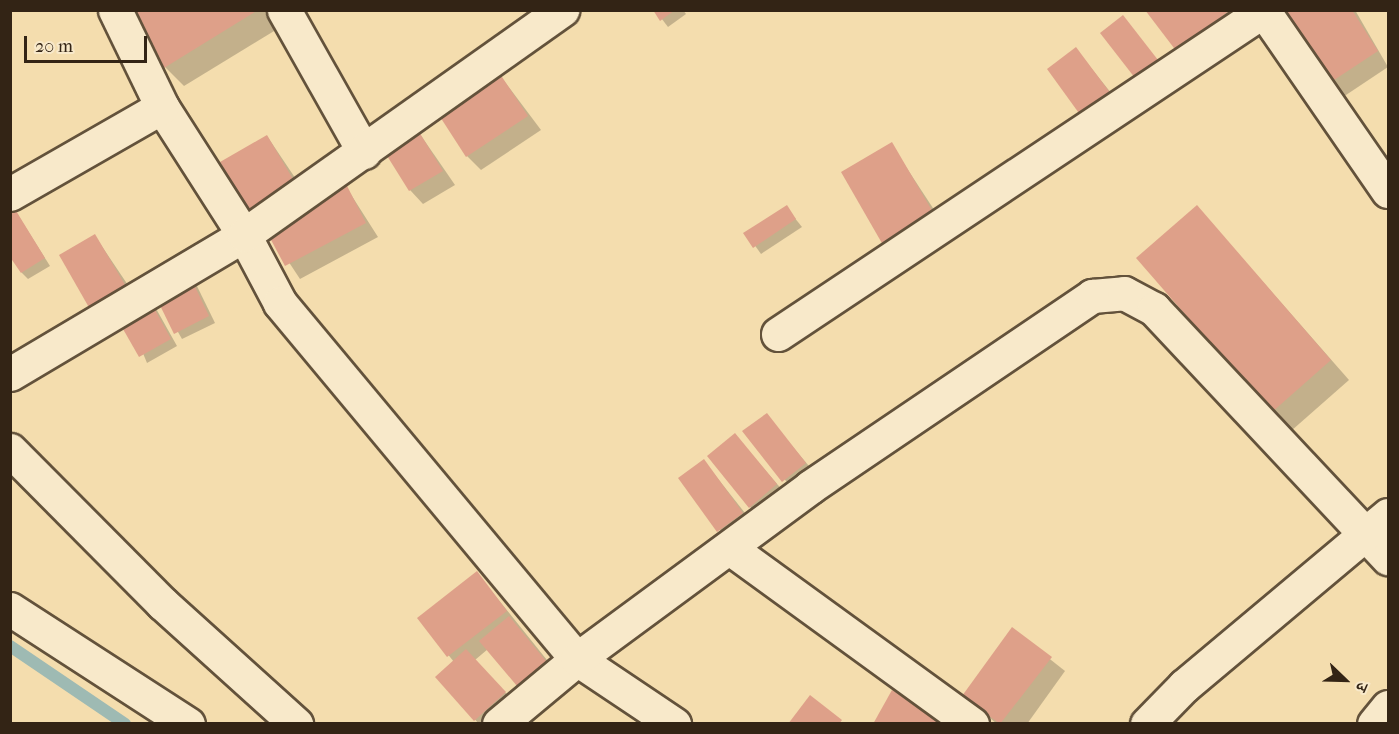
<!DOCTYPE html>
<html>
<head>
<meta charset="utf-8">
<style>
  body { margin:0 }
  #map { position:relative; width:1399px; height:734px; overflow:hidden; background:#f4ddae; font-family:"IM FELL French Canon","Noto Serif Devanagari",serif }
  div>[style] { position:absolute }
  .shadow>* { inset:0; background:#0003 }
  .stream>* { height:12px; margin:-6px; padding:0 6px; transform-origin:6px; border-radius:6px; background:#9ebab3 }
  .building>* { inset:0; background:#dea089 }
  .roads { filter:drop-shadow(2px 0 #63523b) drop-shadow(-2px 0 #63523b) drop-shadow(0 2px #63523b) drop-shadow(0 -2px #63523b) }
  .street>* { height:33px; margin:-16.5px; padding:0 16.5px; transform-origin:16.5px; border-radius:16.5px; background:#f8e9ca }
  span { translate:-50% -50%; white-space:nowrap; text-align:center; line-height:1.15; -webkit-text-stroke:4.5px #f8e9ca; paint-order:stroke }
  .frame { position:absolute; inset:0; border:12px solid #332415; pointer-events:none }
  .north { position:absolute; left:1315px; top:650px; width:60px; height:60px; -webkit-text-stroke:4px #f8e9ca; paint-order:stroke; rotate:113deg; font-size:16px; font-weight:700; line-height:24px; text-align:center; color:#332415 }
  .north::after { content:''; display:block; margin:auto; width:21px; height:27px; background:#332415; clip-path:polygon(50% 0,100% 100%,50% 72%,0 100%) }
  .scale { position:absolute; left:24px; top:36px; width:123px; height:27px; box-sizing:border-box; border:3px solid #332415; border-top:0; padding-left:8px; font-size:18px; line-height:21px; white-space:nowrap; color:#332415; -webkit-text-stroke:4px #f8e9ca; paint-order:stroke }
</style>
</head>
<body>
<div id="map">
  <div class="shadow">
    <div style="clip-path:polygon(131px 10px,275px 10px,284px 25px,184px 86px,165px 67px)"></div>
    <div style="clip-path:polygon(655px 10px,683px 10px,686px 14px,668px 27px)"></div>
    <div style="clip-path:polygon(1147px 10px,1243px 10px,1178px 51px)"></div>
    <div style="clip-path:polygon(1284px 10px,1355px 10px,1388px 67px,1343px 97px)"></div>
    <div style="clip-path:polygon(1076px 49px,1123px 108px,1095px 128px)"></div>
    <div style="clip-path:polygon(496px 70px,541px 130px,481px 170px,467px 156px)"></div>
    <div style="clip-path:polygon(413px 124px,455px 185px,423px 204px,410px 190px)"></div>
    <div style="clip-path:polygon(267px 136px,310px 200px,343px 182px,378px 237px,300px 279px,265px 226px)"></div>
    <div style="clip-path:polygon(891px 144px,946px 228px,898px 257px)"></div>
    <div style="clip-path:polygon(11px 204px,50px 266px,28px 279px,22px 273px)"></div>
    <div style="clip-path:polygon(786px 207px,802px 227px,761px 254px,746px 233px)"></div>
    <div style="clip-path:polygon(1197px 207px,1349px 380px,1291px 431px,1272px 412px)"></div>
    <div style="clip-path:polygon(95px 236px,140px 303px,154px 305px,177px 346px,147px 363px)"></div>
    <div style="clip-path:polygon(195px 282px,215px 323px,182px 339px,155px 292px)"></div>
    <div style="clip-path:polygon(766px 415px,819px 478px,797px 494px,744px 431px)"></div>
    <div style="clip-path:polygon(735px 435px,790px 499px,764px 520px,750px 507px)"></div>
    <div style="clip-path:polygon(704px 461px,756px 527px,732px 545px,680px 478px)"></div>
    <div style="clip-path:polygon(477px 573px,559px 675px,532px 699px,488px 649px,475px 660px,518px 706px,499px 724px,479px 724px,437px 677px,454px 662px,419px 618px)"></div>
    <div style="clip-path:polygon(1012px 629px,1065px 671px,1027px 724px,997px 724px,964px 696px)"></div>
  </div>
  <div class="stream">
    <div style="left:10px;top:646px;width:139px;rotate:34.1deg"></div>
  </div>
  <div class="building">
    <div style="clip-path:polygon(129px 10px,258px 10px,164px 68px)"></div>
    <div style="clip-path:polygon(653px 10px,675px 10px,660px 21px)"></div>
    <div style="clip-path:polygon(1145px 10px,1230px 10px,1177px 52px)"></div>
    <div style="clip-path:polygon(1281px 10px,1352px 10px,1378px 51px,1328px 84px)"></div>
    <div style="clip-path:polygon(1123px 15px,1158px 60px,1135px 78px,1100px 33px)"></div>
    <div style="clip-path:polygon(1076px 47px,1111px 94px,1081px 116px,1047px 69px)"></div>
    <div style="clip-path:polygon(496px 68px,528px 116px,466px 157px,435px 109px)"></div>
    <div style="clip-path:polygon(413px 122px,443px 171px,409px 191px,379px 143px)"></div>
    <div style="clip-path:polygon(267px 135px,297px 186px,249px 214px,220px 162px)"></div>
    <div style="clip-path:polygon(892px 142px,934px 214px,883px 245px,841px 172px)"></div>
    <div style="clip-path:polygon(344px 180px,366px 223px,285px 266px,262px 223px)"></div>
    <div style="clip-path:polygon(10px 201px,45px 258px,21px 273px,10px 257px)"></div>
    <div style="clip-path:polygon(787px 205px,796px 219px,753px 248px,743px 233px)"></div>
    <div style="clip-path:polygon(1197px 205px,1331px 360px,1271px 413px,1136px 258px)"></div>
    <div style="clip-path:polygon(95px 234px,128px 290px,91px 311px,59px 255px)"></div>
    <div style="clip-path:polygon(189px 274px,209px 316px,174px 334px,153px 291px)"></div>
    <div style="clip-path:polygon(148px 297px,171px 339px,139px 357px,115px 315px)"></div>
    <div style="clip-path:polygon(767px 413px,806px 463px,782px 482px,742px 431px)"></div>
    <div style="clip-path:polygon(735px 433px,777px 484px,749px 508px,707px 456px)"></div>
    <div style="clip-path:polygon(704px 459px,743px 513px,717px 532px,678px 478px)"></div>
    <div style="clip-path:polygon(477px 571px,507px 611px,447px 657px,417px 618px)"></div>
    <div style="clip-path:polygon(509px 616px,546px 661px,517px 686px,479px 641px)"></div>
    <div style="clip-path:polygon(1012px 627px,1052px 657px,1000px 724px,962px 696px)"></div>
    <div style="clip-path:polygon(466px 649px,506px 692px,474px 721px,435px 677px)"></div>
    <div style="clip-path:polygon(892px 690px,951px 724px,873px 724px)"></div>
    <div style="clip-path:polygon(810px 695px,842px 720px,839px 724px,788px 724px)"></div>
  </div>
  <div class="roads">
    <div class="street">
      <div style="left:115px;top:10px;width:108px;rotate:64.1deg"></div>
      <div style="left:162px;top:107px;width:152px;rotate:57.4deg"></div>
      <div style="left:244px;top:235px;width:77px;rotate:62.1deg"></div>
      <div style="left:280px;top:303px;width:464px;rotate:50.2deg"></div>
      <div style="left:577px;top:659px;width:117px;rotate:33.8deg"></div>
      <div style="left:284px;top:10px;width:163px;rotate:60.6deg"></div>
      <div style="left:1263px;top:10px;width:220px;rotate:55.4deg"></div>
      <div style="left:10px;top:194px;width:175px;rotate:-29.8deg"></div>
      <div style="left:778px;top:334px;width:583px;rotate:-33.66deg"></div>
      <div style="left:10px;top:374px;width:272px;rotate:-30.7deg"></div>
      <div style="left:244px;top:235px;width:390px;rotate:-35.3deg"></div>
      <div style="left:10px;top:450px;width:216px;rotate:45.2deg"></div>
      <div style="left:162px;top:603px;width:181px;rotate:42.1deg"></div>
      <div style="left:731px;top:549px;width:298px;rotate:36deg"></div>
      <div style="left:10px;top:609px;width:212px;rotate:32.9deg"></div>
      <div style="left:499px;top:724px;width:102px;rotate:-39.8deg"></div>
      <div style="left:577px;top:659px;width:290px;rotate:-36.4deg"></div>
      <div style="left:810px;top:487px;width:341px;rotate:-34.1deg"></div>
      <div style="left:1092px;top:296px;width:32px;rotate:-5deg"></div>
      <div style="left:1124px;top:293px;width:34px;rotate:28deg"></div>
      <div style="left:1154px;top:309px;width:342px;rotate:46.8deg"></div>
      <div style="left:1147px;top:724px;width:53px;rotate:-45.8deg"></div>
      <div style="left:1184px;top:686px;width:266px;rotate:-40deg"></div>
      <div style="left:1374px;top:724px;width:22px;rotate:-51deg"></div>
    </div>
  </div>
  <div class="frame"></div>
  <div class="north">उ</div>
  <div class="scale">20 m</div>
</div>
</body>
</html>
